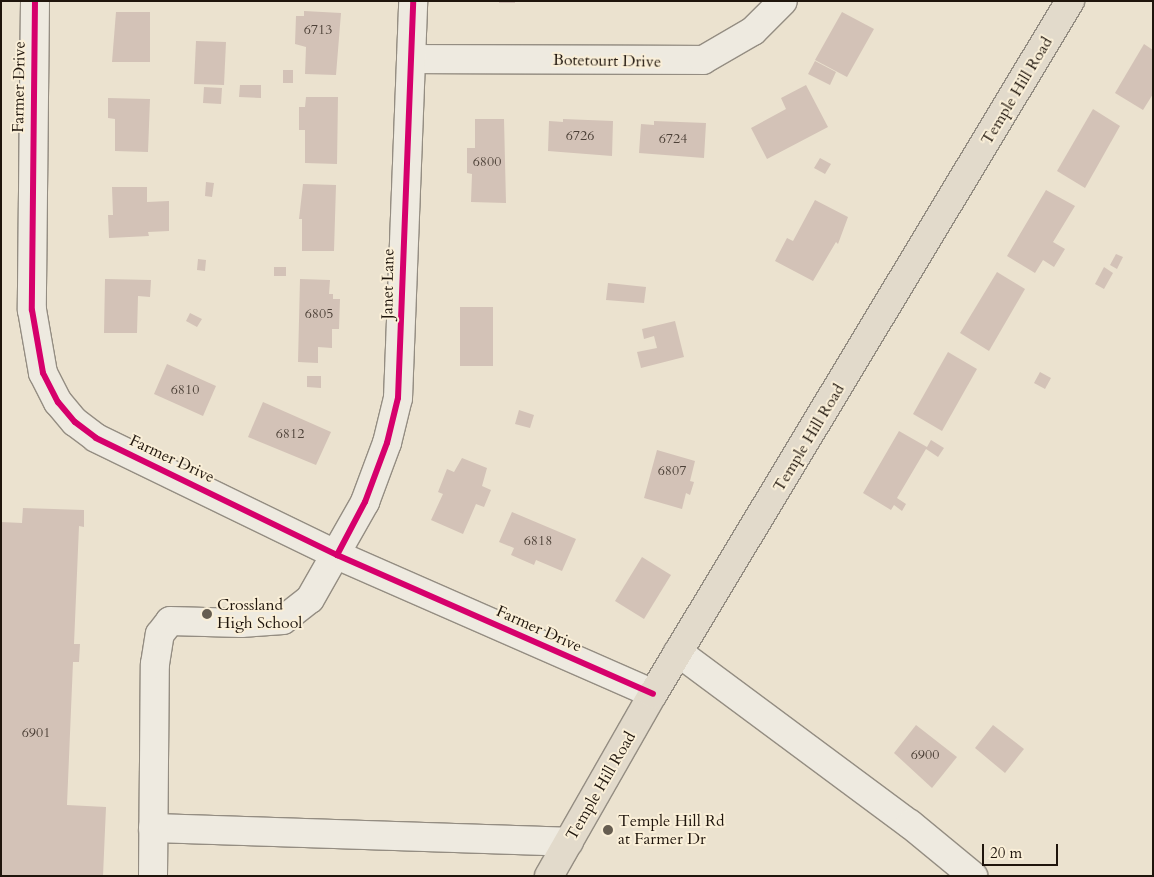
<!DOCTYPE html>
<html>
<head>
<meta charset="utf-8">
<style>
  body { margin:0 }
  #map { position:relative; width:1154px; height:877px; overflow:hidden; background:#ebe2cf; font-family:Cardo,serif }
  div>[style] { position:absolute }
  .building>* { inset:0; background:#d3c2b7 }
  .roads { filter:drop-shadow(1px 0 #948d82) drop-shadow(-1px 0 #948d82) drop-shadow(0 1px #948d82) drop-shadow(0 -1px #948d82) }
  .minor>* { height:28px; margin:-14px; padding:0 14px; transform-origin:14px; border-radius:14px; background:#eeeae0 }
  .major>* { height:28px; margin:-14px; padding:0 14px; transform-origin:14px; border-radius:14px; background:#e2dacb }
  .cycleway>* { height:6px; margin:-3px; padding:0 3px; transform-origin:3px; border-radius:3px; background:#d6006c }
  .dots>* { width:14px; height:14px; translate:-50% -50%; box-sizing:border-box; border:2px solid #faefd8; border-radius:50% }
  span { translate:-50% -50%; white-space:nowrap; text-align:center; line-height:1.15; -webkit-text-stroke:4px #faefd8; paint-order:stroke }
  .number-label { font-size:14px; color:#4c4037 }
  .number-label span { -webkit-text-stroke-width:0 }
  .street-label { font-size:16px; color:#1f150c }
  .poi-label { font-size:16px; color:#1f150c }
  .left { translate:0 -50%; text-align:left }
  .frame { position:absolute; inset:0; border:2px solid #1f150c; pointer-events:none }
  .scale { position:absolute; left:982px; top:844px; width:76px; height:22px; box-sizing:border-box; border:2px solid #1f150c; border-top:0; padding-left:6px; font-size:15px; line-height:18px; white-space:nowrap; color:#1f150c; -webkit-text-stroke:4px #faefd8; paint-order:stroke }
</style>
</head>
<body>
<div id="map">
  <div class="building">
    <div style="clip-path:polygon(499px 1px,515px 1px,515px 3px,499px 3px)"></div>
    <div style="clip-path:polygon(304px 11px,341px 13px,336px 75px,305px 74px,306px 47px,295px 44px,296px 16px,304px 16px)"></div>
    <div style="clip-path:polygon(116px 12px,150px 12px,150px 62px,112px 62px)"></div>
    <div style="clip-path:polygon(842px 12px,874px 29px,847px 77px,815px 60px)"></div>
    <div style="clip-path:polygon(196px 41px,226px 42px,224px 85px,194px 84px)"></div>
    <div style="clip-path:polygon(1144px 44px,1153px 50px,1153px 94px,1143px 110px,1115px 93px)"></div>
    <div style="clip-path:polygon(815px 61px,836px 72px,830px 85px,808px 74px)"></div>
    <div style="clip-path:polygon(283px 70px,293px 70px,293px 83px,283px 83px)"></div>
    <div style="clip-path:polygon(240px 85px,261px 85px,261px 98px,239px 97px)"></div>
    <div style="clip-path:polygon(806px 85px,828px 127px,767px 159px,751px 128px,786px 109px,781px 98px)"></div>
    <div style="clip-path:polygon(204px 87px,222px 88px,221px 104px,203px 103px)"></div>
    <div style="clip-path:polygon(306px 97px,338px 97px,337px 164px,305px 163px,305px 130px,299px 130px,299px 107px,305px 107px)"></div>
    <div style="clip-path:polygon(108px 98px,150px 99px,148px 152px,115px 151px,115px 119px,108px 118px)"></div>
    <div style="clip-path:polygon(1093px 109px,1120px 126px,1085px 188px,1057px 171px)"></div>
    <div style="clip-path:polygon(475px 119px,504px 119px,506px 203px,471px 202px,472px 174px,467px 173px,467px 148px,475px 148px)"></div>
    <div style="clip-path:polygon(563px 119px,613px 121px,612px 156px,548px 151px,549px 121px,563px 122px)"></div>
    <div style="clip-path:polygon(654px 121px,706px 123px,704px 158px,639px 153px,641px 124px,654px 125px)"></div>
    <div style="clip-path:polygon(820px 158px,831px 164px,825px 174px,814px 168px)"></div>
    <div style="clip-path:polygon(206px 182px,214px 183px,212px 197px,205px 196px)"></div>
    <div style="clip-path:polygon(303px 184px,336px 185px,334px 251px,302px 251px,302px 219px,299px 219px)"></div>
    <div style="clip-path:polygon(112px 187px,147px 187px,147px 202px,169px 201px,169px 231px,148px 232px,149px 236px,109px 238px,108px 215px,113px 215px)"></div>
    <div style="clip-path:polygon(1046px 190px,1075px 206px,1053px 242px,1065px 249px,1054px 267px,1043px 260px,1035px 273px,1007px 256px)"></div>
    <div style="clip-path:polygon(815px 200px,848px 217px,838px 244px,836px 242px,813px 281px,775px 261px,787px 238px,793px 241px)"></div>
    <div style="clip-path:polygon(1116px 254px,1123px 257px,1117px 269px,1110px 265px)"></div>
    <div style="clip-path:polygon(198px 259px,206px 260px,205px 271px,197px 270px)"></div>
    <div style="clip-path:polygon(274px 267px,286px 267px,286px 276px,274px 276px)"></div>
    <div style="clip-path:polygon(1104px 267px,1113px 273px,1104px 289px,1095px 284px)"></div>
    <div style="clip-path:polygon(997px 272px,1025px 289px,989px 351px,960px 333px)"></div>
    <div style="clip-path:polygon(105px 279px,151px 280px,150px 297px,138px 296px,137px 333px,104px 333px)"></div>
    <div style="clip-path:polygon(300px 279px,330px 280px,329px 294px,333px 294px,333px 299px,340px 299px,339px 329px,332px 329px,332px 348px,318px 347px,318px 363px,298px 362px)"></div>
    <div style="clip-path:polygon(608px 283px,646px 287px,644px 303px,606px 300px)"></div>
    <div style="clip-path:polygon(460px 307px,493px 307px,493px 366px,460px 366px)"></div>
    <div style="clip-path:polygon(190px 313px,202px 319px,197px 327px,186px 321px)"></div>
    <div style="clip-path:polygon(675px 321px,684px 357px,641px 368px,637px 352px,657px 348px,654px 336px,644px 339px,642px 329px)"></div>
    <div style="clip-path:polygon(948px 352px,977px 369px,942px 431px,913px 414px)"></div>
    <div style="clip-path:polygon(167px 364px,216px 386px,203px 416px,154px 394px)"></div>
    <div style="clip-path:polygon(1040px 372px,1051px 378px,1045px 389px,1034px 383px)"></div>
    <div style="clip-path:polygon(307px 376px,321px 376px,321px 388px,307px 387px)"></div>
    <div style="clip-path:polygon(263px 402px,331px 432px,316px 465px,248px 437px)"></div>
    <div style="clip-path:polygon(519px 410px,534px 415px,530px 428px,515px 424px)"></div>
    <div style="clip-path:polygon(899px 431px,927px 447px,931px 440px,944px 448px,938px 457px,926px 449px,897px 498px,906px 504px,902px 511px,894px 505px,891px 510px,863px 493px)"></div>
    <div style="clip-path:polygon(657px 450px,695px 461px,690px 481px,694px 482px,690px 495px,686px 493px,682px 509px,644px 498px)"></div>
    <div style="clip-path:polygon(462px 458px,487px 468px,482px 486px,491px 490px,484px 507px,476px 504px,463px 534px,431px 520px,443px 494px,438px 492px,447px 469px,454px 472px)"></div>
    <div style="clip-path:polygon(23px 508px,84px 510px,84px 527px,79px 526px,74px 644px,80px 644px,79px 662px,73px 662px,67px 805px,106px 807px,103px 876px,1px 876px,1px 522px,22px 523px)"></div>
    <div style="clip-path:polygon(512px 512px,576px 539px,562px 571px,536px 560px,534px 565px,511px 555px,514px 548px,499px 542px)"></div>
    <div style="clip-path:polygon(642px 557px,671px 575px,644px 619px,615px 601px)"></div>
    <div style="clip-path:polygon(916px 725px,957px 757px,932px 788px,894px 753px)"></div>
    <div style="clip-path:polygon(993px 725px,1024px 749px,1005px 773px,975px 748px)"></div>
  </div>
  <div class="roads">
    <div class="minor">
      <div style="left:35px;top:1px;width:309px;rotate:90.6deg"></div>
      <div style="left:32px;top:310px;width:64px;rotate:80.1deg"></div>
      <div style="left:43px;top:373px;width:33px;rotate:63deg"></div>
      <div style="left:58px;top:402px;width:26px;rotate:50deg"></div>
      <div style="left:75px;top:422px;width:26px;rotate:37deg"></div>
      <div style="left:96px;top:438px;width:268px;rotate:25.9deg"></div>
      <div style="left:337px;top:555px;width:345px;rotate:23.7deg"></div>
      <div style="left:411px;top:59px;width:292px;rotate:0.2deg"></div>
      <div style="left:703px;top:60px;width:58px;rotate:-30.1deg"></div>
      <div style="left:753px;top:31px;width:42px;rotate:-45deg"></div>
      <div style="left:678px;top:652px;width:289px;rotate:36.6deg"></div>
      <div style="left:910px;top:824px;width:82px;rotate:39.5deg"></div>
      <div style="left:153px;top:828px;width:416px;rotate:1.9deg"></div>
      <div style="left:153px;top:876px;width:212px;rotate:-89.5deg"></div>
      <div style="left:155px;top:664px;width:30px;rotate:-81deg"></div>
      <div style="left:160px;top:634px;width:16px;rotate:-52deg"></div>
      <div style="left:170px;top:621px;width:71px;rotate:1.6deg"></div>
      <div style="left:241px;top:623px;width:42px;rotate:-4.1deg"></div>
      <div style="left:283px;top:620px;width:34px;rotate:-38deg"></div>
      <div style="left:310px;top:599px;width:112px;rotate:-60.4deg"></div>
      <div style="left:365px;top:502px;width:63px;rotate:-69.6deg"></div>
      <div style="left:387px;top:443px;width:46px;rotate:-76.3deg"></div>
      <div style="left:398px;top:398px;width:397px;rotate:-87.8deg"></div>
    </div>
    <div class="major">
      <div style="left:549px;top:876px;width:210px;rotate:-60.3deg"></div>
      <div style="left:653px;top:694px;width:809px;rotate:-58.96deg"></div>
    </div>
  </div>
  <div class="cycleway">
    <div style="left:35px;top:1px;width:309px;rotate:90.6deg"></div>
    <div style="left:32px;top:310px;width:64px;rotate:80.1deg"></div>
    <div style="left:43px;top:373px;width:33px;rotate:63deg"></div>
    <div style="left:58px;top:402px;width:26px;rotate:50deg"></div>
    <div style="left:75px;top:422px;width:26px;rotate:37deg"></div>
    <div style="left:96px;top:438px;width:268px;rotate:25.9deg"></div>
    <div style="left:337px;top:555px;width:345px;rotate:23.7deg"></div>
    <div style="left:337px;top:555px;width:60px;rotate:-62.2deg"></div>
    <div style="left:365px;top:502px;width:63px;rotate:-69.6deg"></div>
    <div style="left:387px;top:443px;width:46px;rotate:-76.3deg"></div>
    <div style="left:398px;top:398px;width:397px;rotate:-87.8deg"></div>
  </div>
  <div class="dots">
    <div style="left:207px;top:614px;background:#665d50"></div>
    <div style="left:608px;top:830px;background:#665d50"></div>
  </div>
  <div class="number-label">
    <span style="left:318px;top:30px">6713</span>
    <span style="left:580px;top:136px">6726</span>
    <span style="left:673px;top:139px">6724</span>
    <span style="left:487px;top:162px">6800</span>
    <span style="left:319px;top:314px">6805</span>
    <span style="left:185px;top:390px">6810</span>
    <span style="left:290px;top:434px">6812</span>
    <span style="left:672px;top:471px">6807</span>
    <span style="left:538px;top:541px">6818</span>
    <span style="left:36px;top:733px">6901</span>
    <span style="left:925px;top:755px">6900</span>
  </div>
  <div class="street-label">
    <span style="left:607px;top:61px;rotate:1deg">Botetourt Drive</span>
    <span style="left:19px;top:87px;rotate:-89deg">Farmer Drive</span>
    <span style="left:1017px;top:91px;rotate:-59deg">Temple Hill Road</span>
    <span style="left:388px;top:284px;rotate:-89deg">Janet Lane</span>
    <span style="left:809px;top:438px;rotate:-59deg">Temple Hill Road</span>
    <span style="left:172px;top:459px;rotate:25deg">Farmer Drive</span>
    <span style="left:539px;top:629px;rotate:24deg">Farmer Drive</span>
    <span style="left:601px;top:786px;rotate:-60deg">Temple Hill Road</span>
  </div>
  <div class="poi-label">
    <span class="left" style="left:217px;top:614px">Crossland<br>High School</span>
    <span class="left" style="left:618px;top:830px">Temple Hill Rd<br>at Farmer Dr</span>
  </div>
  <div class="frame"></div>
  <div class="scale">20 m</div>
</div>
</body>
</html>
